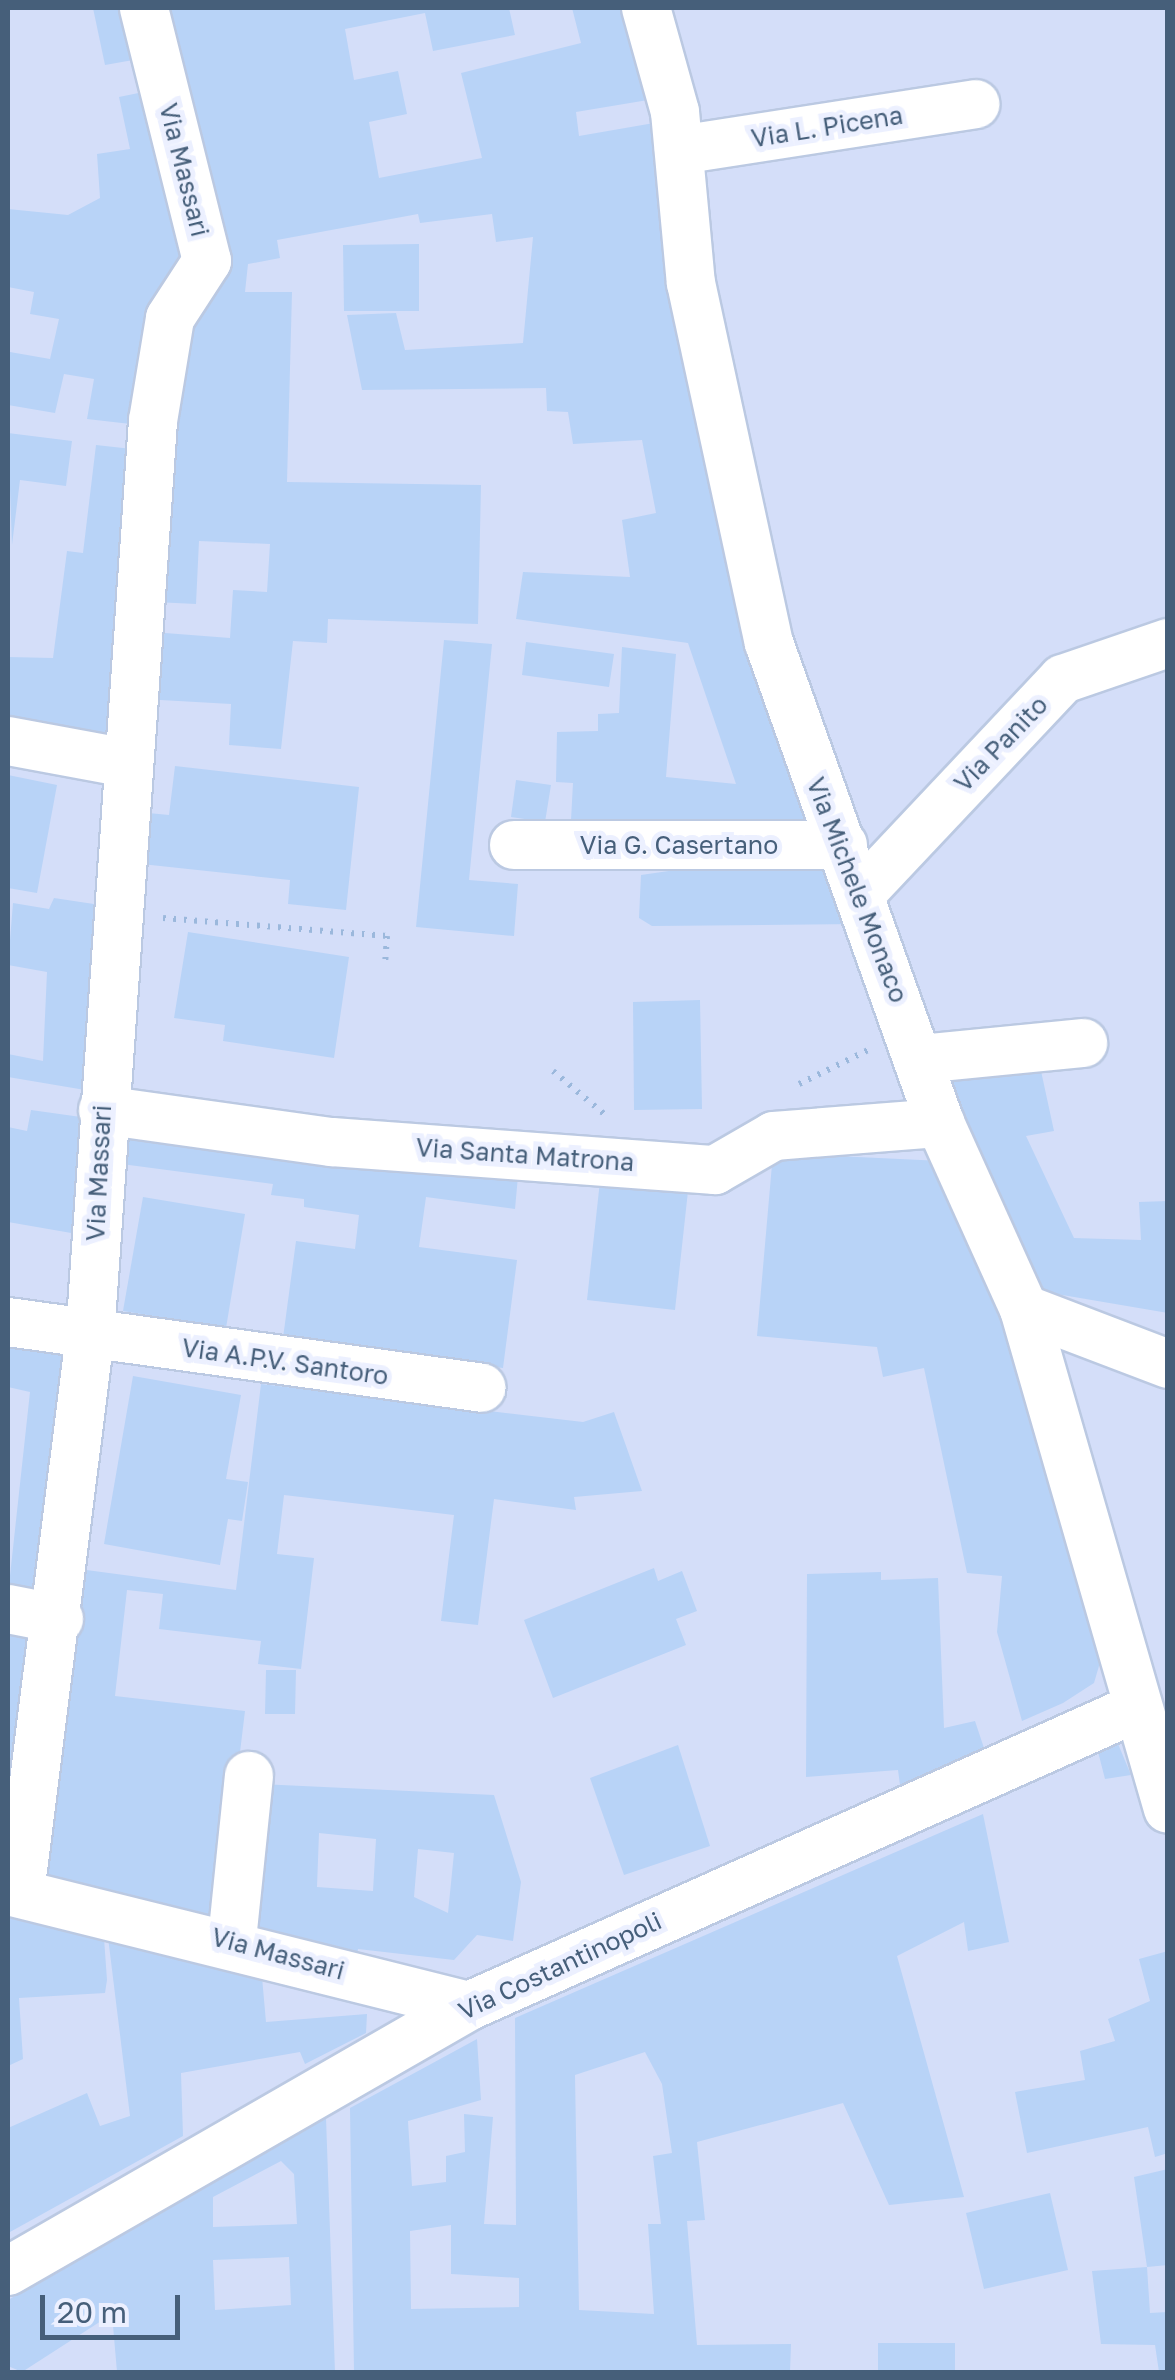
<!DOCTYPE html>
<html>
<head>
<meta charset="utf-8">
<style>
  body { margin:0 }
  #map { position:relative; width:1175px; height:2380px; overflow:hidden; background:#e3e9fe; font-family:"Golos Text",sans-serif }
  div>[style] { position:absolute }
  .residential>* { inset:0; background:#d4def9 }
  .building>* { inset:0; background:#b8d3f7 }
  .path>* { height:6px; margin-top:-3px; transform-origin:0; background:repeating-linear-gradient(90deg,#9bb8dc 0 2.5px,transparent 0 10.5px) }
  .roads { filter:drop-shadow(2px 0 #bbc9e2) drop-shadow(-2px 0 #bbc9e2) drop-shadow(0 2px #bbc9e2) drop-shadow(0 -2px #bbc9e2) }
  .minor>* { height:48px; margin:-24px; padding:0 24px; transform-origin:24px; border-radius:24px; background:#fff }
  span { translate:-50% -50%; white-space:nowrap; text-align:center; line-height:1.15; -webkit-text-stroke:10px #ecf0ff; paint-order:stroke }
  .street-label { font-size:25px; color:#465f7a }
  .frame { position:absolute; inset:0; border:10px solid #465f7a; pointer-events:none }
  .scale { position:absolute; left:40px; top:2295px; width:140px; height:45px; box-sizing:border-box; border:5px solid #465f7a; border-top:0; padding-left:12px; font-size:30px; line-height:35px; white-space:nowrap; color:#465f7a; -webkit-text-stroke:8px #ecf0ff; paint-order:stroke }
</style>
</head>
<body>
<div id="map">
  <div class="residential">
    <div style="clip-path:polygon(8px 8px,1167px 8px,1167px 2372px,8px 2372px)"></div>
  </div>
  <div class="building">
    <div style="clip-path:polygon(93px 8px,138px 8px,150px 57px,105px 65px)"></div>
    <div style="clip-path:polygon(160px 8px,509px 8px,515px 35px,433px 51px,425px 13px,345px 29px,354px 80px,398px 71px,407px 114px,369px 122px,379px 178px,482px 158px,461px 73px,581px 43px,572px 8px,624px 8px,648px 100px,576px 112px,579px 136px,654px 123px,858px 924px,652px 926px,639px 918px,641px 875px,772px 856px,766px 832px,571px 820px,573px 783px,556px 782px,557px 732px,598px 731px,598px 714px,619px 713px,622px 647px,676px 654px,666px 777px,736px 784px,688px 643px,516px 619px,523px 572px,630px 577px,622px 520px,656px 513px,642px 440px,573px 444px,568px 412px,547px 411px,546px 388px,362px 390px,347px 315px,396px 313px,405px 350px,523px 343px,533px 237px,496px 242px,492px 214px,420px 223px,418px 214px,277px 240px,280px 258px,248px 264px,245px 292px,292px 292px,287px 482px,481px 485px,478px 624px,328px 619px,327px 643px,293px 641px,281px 749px,229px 745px,231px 704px,143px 699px,152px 632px,230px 638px,233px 590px,267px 592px,270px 544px,199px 541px,196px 604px,155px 602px,177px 324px,229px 268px)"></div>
    <div style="clip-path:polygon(153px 90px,186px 248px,148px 426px,87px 419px,94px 379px,64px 374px,55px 413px,8px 405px,10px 352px,50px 359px,59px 319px,30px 314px,34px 292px,8px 287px,8px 209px,68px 215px,100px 198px,97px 154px,130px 149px,119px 97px)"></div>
    <div style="clip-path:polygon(419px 244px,419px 311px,344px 311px,343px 245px)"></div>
    <div style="clip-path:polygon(8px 433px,72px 441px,66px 486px,20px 480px,12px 545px)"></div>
    <div style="clip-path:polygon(96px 445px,150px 451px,117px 739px,8px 718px,8px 657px,53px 658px,67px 551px,83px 553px)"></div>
    <div style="clip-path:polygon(444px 640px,492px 644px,469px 880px,518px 884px,514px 936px,416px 927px)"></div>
    <div style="clip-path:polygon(526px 642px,614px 654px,609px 687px,522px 675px)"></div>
    <div style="clip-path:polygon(175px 766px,359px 787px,346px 910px,288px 904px,290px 880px,132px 863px,138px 812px,169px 815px)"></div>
    <div style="clip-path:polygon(8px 775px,57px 785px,37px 893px,8px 888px)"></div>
    <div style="clip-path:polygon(516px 780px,551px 785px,545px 822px,511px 817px)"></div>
    <div style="clip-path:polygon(54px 898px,107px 906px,91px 1091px,8px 1077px,8px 1054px,43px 1061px,47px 972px,8px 965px,13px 903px,49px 909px)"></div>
    <div style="clip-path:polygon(188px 932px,349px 957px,334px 1058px,223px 1041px,225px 1025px,174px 1018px)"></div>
    <div style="clip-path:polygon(700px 1000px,702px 1109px,634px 1110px,633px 1002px)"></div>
    <div style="clip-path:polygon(1038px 1057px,1054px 1131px,1026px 1136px,1074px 1238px,1141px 1240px,1139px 1202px,1168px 1201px,1168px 1313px,1033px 1290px,944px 1067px)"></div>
    <div style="clip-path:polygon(31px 1110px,88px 1118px,77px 1234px,8px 1222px,8px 1127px,27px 1131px)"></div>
    <div style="clip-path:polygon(119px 1124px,518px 1176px,515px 1209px,426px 1197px,419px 1247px,517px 1260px,503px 1368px,283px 1338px,296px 1241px,355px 1249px,359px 1215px,304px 1207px,304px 1199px,271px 1195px,273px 1184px,114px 1163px)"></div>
    <div style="clip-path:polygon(773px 1153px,942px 1161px,1005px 1306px,1101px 1659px,1094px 1683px,1063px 1703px,1022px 1721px,997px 1632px,1002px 1576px,967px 1573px,924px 1368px,883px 1377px,877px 1347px,757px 1336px)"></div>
    <div style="clip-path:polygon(600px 1181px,688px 1191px,675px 1310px,587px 1300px)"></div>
    <div style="clip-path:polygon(143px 1197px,245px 1214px,226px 1328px,123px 1311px)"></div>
    <div style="clip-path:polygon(8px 1341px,70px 1353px,40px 1599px,8px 1594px,30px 1392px,8px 1387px)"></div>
    <div style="clip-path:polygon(133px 1376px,241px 1395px,226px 1479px,248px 1482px,242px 1521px,228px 1519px,220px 1565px,104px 1544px)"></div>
    <div style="clip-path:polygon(261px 1384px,583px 1422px,614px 1412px,642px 1491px,574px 1497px,576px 1510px,494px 1499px,478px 1625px,441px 1621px,454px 1515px,284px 1495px,277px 1554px,314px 1558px,301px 1669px,258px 1664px,261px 1641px,159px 1629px,163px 1594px,127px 1590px,115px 1696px,245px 1711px,220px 1917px,34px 1889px,79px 1569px,236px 1590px)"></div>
    <div style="clip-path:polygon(654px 1568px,658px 1581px,682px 1571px,697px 1611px,676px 1619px,686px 1645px,553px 1698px,524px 1620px)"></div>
    <div style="clip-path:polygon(881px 1572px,881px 1580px,938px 1578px,944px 1728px,975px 1721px,984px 1748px,900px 1785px,898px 1770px,806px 1777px,807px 1574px)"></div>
    <div style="clip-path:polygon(8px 1626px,40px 1633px,8px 1883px)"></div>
    <div style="clip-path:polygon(266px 1670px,296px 1670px,295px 1714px,265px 1714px)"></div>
    <div style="clip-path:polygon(1116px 1739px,1131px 1775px,1105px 1779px,1096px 1744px)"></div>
    <div style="clip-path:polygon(678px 1745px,710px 1846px,624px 1875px,590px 1778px)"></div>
    <div style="clip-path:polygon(evenodd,260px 1784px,494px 1795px,521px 1882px,513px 1941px,477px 1935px,454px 1960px,358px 1949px,357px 1956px,247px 1928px,260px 1784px,319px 1833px,376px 1839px,373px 1891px,317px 1887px,319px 1833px,260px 1784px,418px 1849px,454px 1853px,448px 1913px,414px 1897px,418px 1849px)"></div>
    <div style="clip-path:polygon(evenodd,983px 1814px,1009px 1942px,968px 1951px,964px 1922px,897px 1956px,964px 2197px,889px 2205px,843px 2103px,697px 2142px,705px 2220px,687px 2221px,697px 2345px,791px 2344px,790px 2372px,354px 2372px,350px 2108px,477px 2039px,481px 2100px,408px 2121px,412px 2186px,446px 2182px,446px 2156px,465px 2152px,464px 2114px,493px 2117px,484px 2224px,516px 2225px,515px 2018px,983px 1814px,645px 2052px,662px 2084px,672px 2153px,653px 2156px,661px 2224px,648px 2224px,654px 2314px,579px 2310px,575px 2075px,645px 2052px,983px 1814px,451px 2225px,451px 2274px,519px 2278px,519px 2307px,411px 2309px,410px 2231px,451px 2225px)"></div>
    <div style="clip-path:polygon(8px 1918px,104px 1938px,107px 1980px,105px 1993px,19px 1998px,23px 2059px,8px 2066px)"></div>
    <div style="clip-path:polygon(107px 1929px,261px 1966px,266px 2022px,367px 2014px,366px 2033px,305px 2064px,300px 2052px,181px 2073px,183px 2136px,10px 2232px,8px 2128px,87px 2093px,100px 2126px,130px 2116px)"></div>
    <div style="clip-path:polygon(1168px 1951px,1168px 2153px,1155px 2157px,1148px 2127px,1027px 2153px,1015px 2092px,1085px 2080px,1080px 2051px,1115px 2041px,1108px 2019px,1150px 2001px,1139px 1959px)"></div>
    <div style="clip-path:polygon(evenodd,326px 2118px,335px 2372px,117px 2372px,112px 2314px,22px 2372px,8px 2366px,8px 2300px,326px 2118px,281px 2161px,294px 2174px,297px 2224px,213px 2227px,213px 2197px,281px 2161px,326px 2118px,289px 2257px,291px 2305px,215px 2310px,213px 2260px,289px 2257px)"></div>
    <div style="clip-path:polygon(1168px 2169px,1168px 2265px,1147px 2267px,1134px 2177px)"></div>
    <div style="clip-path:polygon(1050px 2193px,1068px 2270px,984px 2289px,966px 2213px)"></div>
    <div style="clip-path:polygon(1147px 2267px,1150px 2313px,1168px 2312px,1168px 2372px,1159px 2372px,1155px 2345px,1101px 2344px,1092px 2271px)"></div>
    <div style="clip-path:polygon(878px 2343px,955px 2343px,955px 2372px,878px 2372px)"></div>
  </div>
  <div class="path">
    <div style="left:163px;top:918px;width:225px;rotate:4.6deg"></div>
    <div style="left:387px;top:936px;width:28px;rotate:94deg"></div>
    <div style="left:553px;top:1071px;width:67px;rotate:40.1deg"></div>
    <div style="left:799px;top:1084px;width:77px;rotate:-26.2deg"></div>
  </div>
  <div class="roads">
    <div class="minor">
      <div style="left:646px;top:8px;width:108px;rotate:74.4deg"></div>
      <div style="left:675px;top:112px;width:172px;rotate:84.7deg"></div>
      <div style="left:691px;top:283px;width:368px;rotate:77.8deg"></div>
      <div style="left:769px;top:643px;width:510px;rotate:70.39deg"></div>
      <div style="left:940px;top:1123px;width:204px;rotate:65.7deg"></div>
      <div style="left:1024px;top:1309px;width:520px;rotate:73.93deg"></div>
      <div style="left:679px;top:150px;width:300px;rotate:-8.8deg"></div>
      <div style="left:8px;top:741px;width:121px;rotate:10.5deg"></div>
      <div style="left:514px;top:845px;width:329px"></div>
      <div style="left:863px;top:891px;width:291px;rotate:-46.7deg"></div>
      <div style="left:1063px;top:679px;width:111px;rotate:-18.9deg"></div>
      <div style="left:920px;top:1059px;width:164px;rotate:-5.6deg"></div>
      <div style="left:103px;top:1110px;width:231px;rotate:8deg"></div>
      <div style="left:332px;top:1142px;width:384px;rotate:4.2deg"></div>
      <div style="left:715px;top:1170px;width:68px;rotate:-30deg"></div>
      <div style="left:774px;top:1136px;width:167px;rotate:-4.5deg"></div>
      <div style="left:1024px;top:1309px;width:154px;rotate:20.9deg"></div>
      <div style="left:8px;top:1322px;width:478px;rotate:7.9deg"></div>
      <div style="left:8px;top:1609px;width:52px;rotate:11.1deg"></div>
      <div style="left:8px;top:1891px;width:475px;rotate:14deg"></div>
      <div style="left:20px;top:1893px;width:561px;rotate:-82.84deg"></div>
      <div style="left:90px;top:1336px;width:917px;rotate:-86.06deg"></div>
      <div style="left:153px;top:421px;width:104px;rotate:-80.6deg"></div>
      <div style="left:170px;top:318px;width:68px;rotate:-57deg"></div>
      <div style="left:207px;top:261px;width:261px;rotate:-104deg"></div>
      <div style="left:232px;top:1940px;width:165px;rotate:-84.1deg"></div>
      <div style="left:8px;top:2271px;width:532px;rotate:-29.89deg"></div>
      <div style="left:469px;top:2006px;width:731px;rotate:-24.07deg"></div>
    </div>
  </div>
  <div class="street-label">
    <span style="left:827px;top:127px;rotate:-9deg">Via L. Picena</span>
    <span style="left:184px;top:170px;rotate:76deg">Via Massari</span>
    <span style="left:1001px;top:744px;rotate:-46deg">Via Panito</span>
    <span style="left:679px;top:845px">Via G. Casertano</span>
    <span style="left:857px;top:890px;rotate:69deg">Via Michele Monaco</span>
    <span style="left:525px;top:1155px;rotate:4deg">Via Santa Matrona</span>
    <span style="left:99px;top:1173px;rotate:-87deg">Via Massari</span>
    <span style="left:285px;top:1362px;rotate:8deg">Via A.P.V. Santoro</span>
    <span style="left:278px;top:1954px;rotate:15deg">Via Massari</span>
    <span style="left:560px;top:1966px;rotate:-25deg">Via Costantinopoli</span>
  </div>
  <div class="frame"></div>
  <div class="scale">20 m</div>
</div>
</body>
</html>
